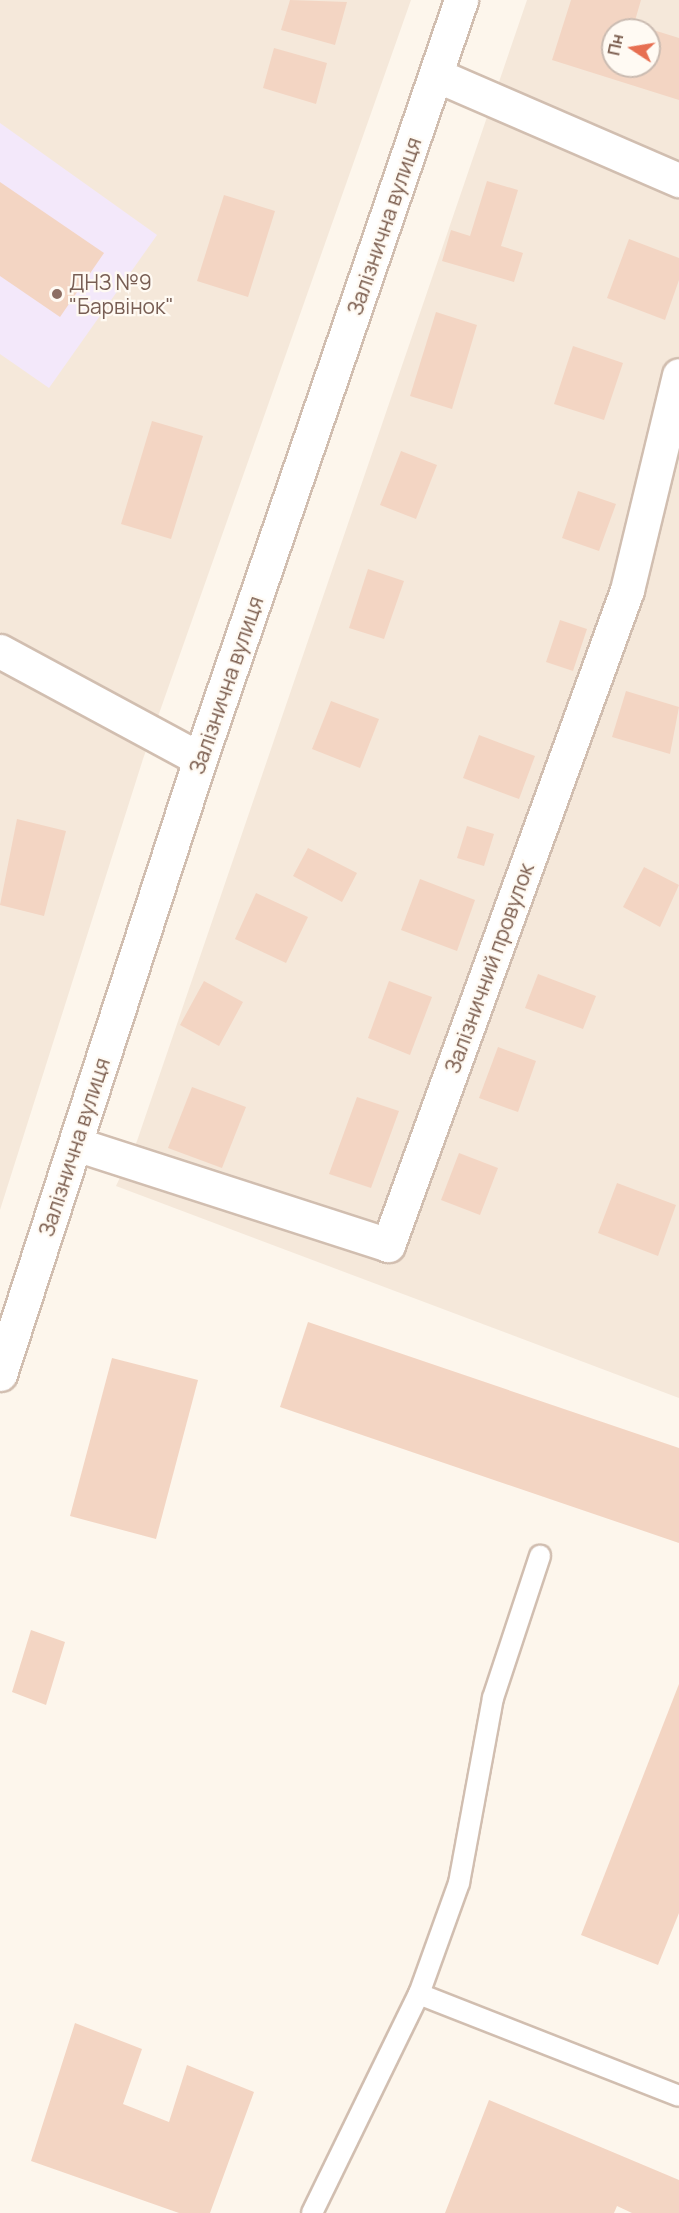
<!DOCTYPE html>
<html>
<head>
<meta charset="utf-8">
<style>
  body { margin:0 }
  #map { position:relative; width:679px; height:2213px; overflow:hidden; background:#fdf6ec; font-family:Manrope,sans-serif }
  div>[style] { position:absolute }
  .residential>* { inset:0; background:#f5e8da }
  .education>* { inset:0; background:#f3e8fa }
  .building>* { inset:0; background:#f3d5c3 }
  .roads { filter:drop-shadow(2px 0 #d1beb0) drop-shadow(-2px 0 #d1beb0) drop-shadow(0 2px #d1beb0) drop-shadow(0 -2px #d1beb0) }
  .service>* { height:20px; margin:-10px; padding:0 10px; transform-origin:10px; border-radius:10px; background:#fff }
  .minor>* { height:33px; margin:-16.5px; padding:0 16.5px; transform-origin:16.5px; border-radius:16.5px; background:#fff }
  .dots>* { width:16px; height:16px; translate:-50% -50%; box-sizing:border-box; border:3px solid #fffaf3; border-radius:50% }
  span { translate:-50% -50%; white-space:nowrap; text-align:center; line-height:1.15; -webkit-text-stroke:4.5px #fffaf3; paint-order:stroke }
  .street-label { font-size:21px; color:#7a5c4d }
  .education-label { font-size:21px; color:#785e54 }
  .left { translate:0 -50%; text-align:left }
  .north { position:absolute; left:601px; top:18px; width:60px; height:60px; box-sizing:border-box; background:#fffaf3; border:2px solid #cabbb1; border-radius:50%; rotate:282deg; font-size:16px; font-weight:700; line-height:24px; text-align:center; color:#7a5c4d }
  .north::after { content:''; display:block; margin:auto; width:21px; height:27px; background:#e76f51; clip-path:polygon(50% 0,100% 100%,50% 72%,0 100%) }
</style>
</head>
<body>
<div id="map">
  <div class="residential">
    <div style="clip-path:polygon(0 0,411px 0,143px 759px,0 1210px)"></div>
    <div style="clip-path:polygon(evenodd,527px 0,679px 0,679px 1398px,116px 1186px,137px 1141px,527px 0,613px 30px,649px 30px,649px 66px,613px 66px,613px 30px)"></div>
  </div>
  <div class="education">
    <div style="clip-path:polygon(0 123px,157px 235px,49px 388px,0 354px)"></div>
  </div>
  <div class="building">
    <div style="clip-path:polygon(290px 0,347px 2px,335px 45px,281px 30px)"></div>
    <div style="clip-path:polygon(evenodd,571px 0,641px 0,634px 24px,679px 38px,679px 100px,552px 60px,571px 0,613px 30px,649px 30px,649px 66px,613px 66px,613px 30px)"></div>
    <div style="clip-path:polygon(274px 48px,327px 63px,316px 104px,263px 88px)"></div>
    <div style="clip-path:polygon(487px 181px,518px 190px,501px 246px,523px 253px,514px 282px,442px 261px,451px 230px,470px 236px)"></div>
    <div style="clip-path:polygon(0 182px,104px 253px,60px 317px,0 276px)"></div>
    <div style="clip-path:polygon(224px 195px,275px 211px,248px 297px,197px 281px)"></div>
    <div style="clip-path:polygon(629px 239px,679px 258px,679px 280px,665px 320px,607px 298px)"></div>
    <div style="clip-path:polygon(436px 312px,477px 325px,452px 409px,410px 396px)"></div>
    <div style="clip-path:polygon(573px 346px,623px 363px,604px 420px,554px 404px)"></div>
    <div style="clip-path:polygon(152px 421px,203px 436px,171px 539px,121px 524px)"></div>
    <div style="clip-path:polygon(401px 451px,437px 465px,416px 519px,380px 505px)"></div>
    <div style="clip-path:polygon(578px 491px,616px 504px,599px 551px,562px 538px)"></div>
    <div style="clip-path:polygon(368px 569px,404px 581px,384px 639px,349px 628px)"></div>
    <div style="clip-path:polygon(560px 620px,587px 629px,573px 671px,546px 662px)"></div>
    <div style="clip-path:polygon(626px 691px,679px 707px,670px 754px,612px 737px)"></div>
    <div style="clip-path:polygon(331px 701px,379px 719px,360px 768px,312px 749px)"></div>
    <div style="clip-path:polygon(479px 735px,535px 756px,519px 799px,463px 778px)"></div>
    <div style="clip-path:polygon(17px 819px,66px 831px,44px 916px,0 905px)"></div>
    <div style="clip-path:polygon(467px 826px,494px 834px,484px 866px,457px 858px)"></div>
    <div style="clip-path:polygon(308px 848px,357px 873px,342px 902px,293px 876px)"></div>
    <div style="clip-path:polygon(644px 867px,679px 885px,660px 927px,623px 907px)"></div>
    <div style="clip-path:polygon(420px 879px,475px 900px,457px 951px,401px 930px)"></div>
    <div style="clip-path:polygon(256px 893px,308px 917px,286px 963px,235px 939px)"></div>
    <div style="clip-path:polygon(538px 974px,596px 996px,583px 1029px,525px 1008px)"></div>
    <div style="clip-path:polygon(204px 981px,243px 1002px,219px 1046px,180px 1025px)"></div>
    <div style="clip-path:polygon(389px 981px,432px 997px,410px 1055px,368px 1038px)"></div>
    <div style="clip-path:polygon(498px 1047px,536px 1061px,518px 1112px,479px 1098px)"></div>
    <div style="clip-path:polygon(192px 1087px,246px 1107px,222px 1168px,168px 1148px)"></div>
    <div style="clip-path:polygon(357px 1097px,399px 1111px,371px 1188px,329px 1174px)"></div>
    <div style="clip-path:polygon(459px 1153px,498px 1168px,480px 1215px,441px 1200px)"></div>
    <div style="clip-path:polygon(617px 1183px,676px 1205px,658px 1256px,598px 1233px)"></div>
    <div style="clip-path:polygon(308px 1322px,679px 1448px,679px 1543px,280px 1407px)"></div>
    <div style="clip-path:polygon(112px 1358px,198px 1380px,156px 1539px,70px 1516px)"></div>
    <div style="clip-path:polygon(31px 1630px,65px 1642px,46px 1705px,12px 1692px)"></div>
    <div style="clip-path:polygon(679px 1684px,679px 1913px,658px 1965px,581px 1935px)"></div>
    <div style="clip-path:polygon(75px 2023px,142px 2049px,123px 2104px,169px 2122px,187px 2065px,254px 2092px,210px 2213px,179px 2213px,31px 2161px)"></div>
    <div style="clip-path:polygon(489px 2100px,679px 2180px,679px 2213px,632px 2213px,617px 2206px,614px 2213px,445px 2213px)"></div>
  </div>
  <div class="roads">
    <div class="service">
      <div style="left:419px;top:1994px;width:279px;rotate:21.4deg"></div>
      <div style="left:312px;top:2213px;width:244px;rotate:-64deg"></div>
      <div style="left:419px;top:1994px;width:118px;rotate:-70.2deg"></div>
      <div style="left:459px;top:1883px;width:188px;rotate:-79.6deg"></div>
      <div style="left:493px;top:1698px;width:150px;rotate:-71.7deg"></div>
    </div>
    <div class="minor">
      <div style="left:436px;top:75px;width:265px;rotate:23.4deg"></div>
      <div style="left:0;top:651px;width:227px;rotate:28.4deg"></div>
      <div style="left:76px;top:1144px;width:328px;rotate:17.9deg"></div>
      <div style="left:388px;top:1245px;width:697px;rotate:-69.95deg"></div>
      <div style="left:627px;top:590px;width:221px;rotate:-76.4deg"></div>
      <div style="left:0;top:1374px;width:647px;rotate:-71.99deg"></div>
      <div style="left:200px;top:759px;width:803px;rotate:-71.02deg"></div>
    </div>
  </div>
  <div class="dots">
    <div style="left:57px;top:294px;background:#8d6e63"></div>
  </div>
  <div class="street-label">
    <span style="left:384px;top:226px;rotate:-71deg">Залізнична вулиця</span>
    <span style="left:226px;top:685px;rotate:-71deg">Залізнична вулиця</span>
    <span style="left:489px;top:968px;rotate:-70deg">Залізничний провулок</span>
    <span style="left:74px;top:1147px;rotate:-72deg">Залізнична вулиця</span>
  </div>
  <div class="education-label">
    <span class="left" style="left:69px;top:294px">ДНЗ №9<br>"Барвінок"</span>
  </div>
  <div class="north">Пн</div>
</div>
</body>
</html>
